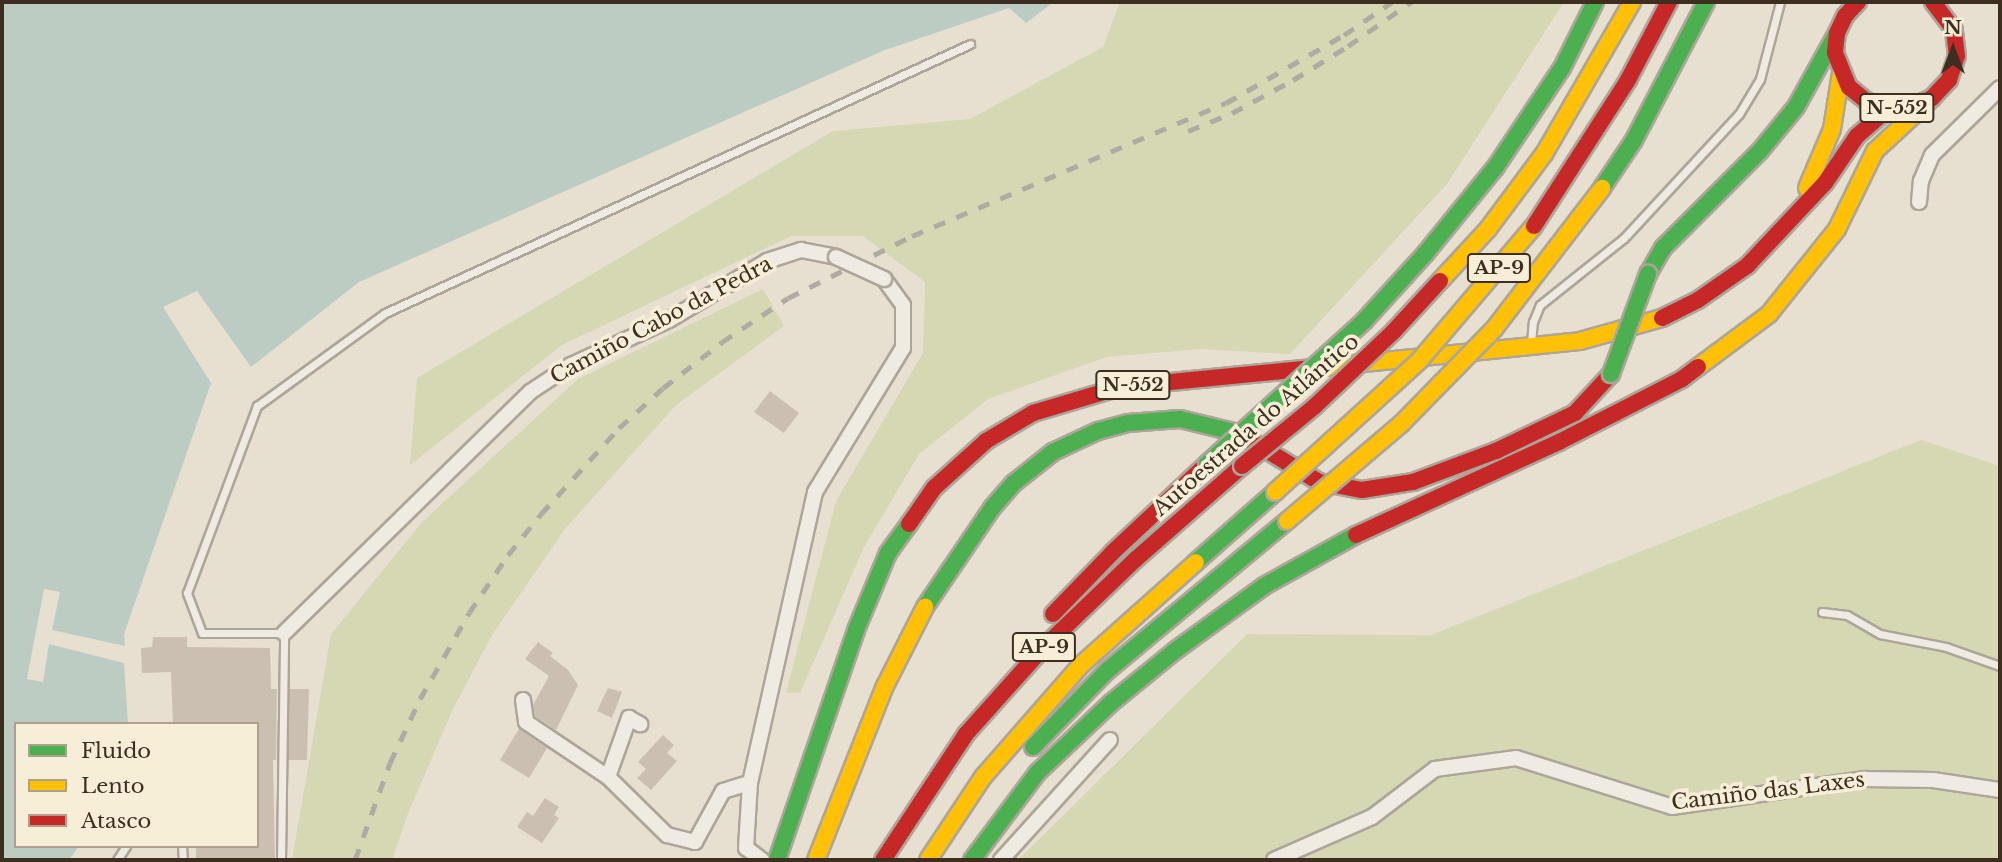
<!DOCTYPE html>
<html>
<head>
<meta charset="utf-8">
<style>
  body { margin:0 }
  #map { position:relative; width:2002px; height:862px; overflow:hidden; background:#e7e0d1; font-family:"Libre Baskerville",serif }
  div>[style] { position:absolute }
  .green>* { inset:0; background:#d6d7b3 }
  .water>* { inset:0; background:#bcccc2 }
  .building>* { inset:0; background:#cbbfb2 }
  .roads { filter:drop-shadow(2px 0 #ada599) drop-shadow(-2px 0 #ada599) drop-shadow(0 2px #ada599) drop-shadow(0 -2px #ada599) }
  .lane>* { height:7px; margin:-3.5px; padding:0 3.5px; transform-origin:3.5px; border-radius:3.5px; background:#efebe3 }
  .street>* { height:14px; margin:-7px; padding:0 7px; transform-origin:7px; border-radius:7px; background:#efebe3 }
  .fast>* { height:16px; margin:-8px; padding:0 8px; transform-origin:8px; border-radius:8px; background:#4caf50 }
  .slow>* { height:16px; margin:-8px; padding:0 8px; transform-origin:8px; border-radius:8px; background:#ffc107 }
  .jam>* { height:16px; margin:-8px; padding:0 8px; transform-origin:8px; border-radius:8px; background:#c62828 }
  .rail>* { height:5px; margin-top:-2.5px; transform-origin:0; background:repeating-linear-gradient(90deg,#afaaa2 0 12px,transparent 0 24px) }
  .bridges { filter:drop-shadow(2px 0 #ada599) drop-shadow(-2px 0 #ada599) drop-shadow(0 2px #ada599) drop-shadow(0 -2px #ada599) }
  .street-bridge>* { height:14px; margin:-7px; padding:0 7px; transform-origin:7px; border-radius:7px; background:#efebe3 }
  .fast-bridge>* { height:16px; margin:-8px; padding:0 8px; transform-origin:8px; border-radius:8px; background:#4caf50 }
  .slow-bridge>* { height:16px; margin:-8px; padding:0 8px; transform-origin:8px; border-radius:8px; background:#ffc107 }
  .jam-bridge>* { height:16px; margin:-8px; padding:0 8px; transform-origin:8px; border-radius:8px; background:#c62828 }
  span { translate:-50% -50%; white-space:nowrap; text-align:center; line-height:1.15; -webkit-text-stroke:7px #f7eed8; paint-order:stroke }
  .shield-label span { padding:2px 5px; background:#f7eed8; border:2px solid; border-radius:5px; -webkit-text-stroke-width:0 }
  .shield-label { font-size:19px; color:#3d2e20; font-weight:700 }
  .street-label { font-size:21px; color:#3d2e20 }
  .frame { position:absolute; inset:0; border:4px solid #3d2e20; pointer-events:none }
  .legend { position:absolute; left:14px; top:722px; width:245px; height:126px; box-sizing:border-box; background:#f7eed8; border:2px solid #ada18e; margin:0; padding:9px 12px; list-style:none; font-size:21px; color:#3d2e20 }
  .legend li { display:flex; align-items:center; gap:14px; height:35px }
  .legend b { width:35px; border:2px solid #ada18e }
  .north { position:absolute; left:1918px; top:14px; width:70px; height:70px; -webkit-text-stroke:5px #f7eed8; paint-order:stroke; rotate:0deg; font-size:19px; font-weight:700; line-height:28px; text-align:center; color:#3d2e20 }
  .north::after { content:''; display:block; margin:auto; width:24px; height:32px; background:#3d2e20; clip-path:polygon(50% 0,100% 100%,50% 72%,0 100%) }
</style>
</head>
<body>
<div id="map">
  <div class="green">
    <div style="clip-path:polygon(1120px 2px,1564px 2px,1447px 184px,1290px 354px,1200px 349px,1107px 357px,988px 399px,919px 454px,864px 547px,800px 693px,786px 693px,836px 501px,923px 353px,925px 282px,863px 236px,791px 236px,562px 345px,410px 465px,417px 378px,833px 131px,970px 119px,1103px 47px)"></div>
    <div style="clip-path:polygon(763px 289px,784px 326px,676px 405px,565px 529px,492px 635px,452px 711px,407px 816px,392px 860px,292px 860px,331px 634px,423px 521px,578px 379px)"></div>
    <div style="clip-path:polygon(1921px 440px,2000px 466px,2000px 860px,1018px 860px,1247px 634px,1431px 635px)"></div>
  </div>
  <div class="water">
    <div style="clip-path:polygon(2px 2px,1054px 2px,1026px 23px,1009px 8px,885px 50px,359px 282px,251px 367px,197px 291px,163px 307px,211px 383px,124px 634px,125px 646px,52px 630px,60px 592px,44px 589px,27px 679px,43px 682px,49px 644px,124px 663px,128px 724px,16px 724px,16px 846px,79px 846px,69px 860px,2px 860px)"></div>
  </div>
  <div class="building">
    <div style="clip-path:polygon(770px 391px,799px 413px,784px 433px,754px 412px)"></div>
    <div style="clip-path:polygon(153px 637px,187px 637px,187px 647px,270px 648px,271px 689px,277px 689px,276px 760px,273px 760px,275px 859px,196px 860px,196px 846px,257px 846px,257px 724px,173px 724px,171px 672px,142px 673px,141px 648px,152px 647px)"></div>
    <div style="clip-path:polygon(538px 642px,553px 653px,550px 656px,568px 670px,578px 685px,556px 730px,535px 716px,533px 705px,549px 676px,525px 659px)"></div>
    <div style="clip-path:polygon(608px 688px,622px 692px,612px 718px,597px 711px)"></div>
    <div style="clip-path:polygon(289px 689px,309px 689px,307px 760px,288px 760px)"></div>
    <div style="clip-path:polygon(519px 729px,547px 748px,529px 778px,500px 760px)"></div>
    <div style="clip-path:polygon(663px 735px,674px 745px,667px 753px,677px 761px,651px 790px,637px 778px,646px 769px,638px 762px)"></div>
    <div style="clip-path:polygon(545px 798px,559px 807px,554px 815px,559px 818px,542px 843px,517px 827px,527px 812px,533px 816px)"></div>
  </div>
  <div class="roads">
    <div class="lane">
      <div style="left:1531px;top:343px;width:21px;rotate:-85deg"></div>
      <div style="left:1533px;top:322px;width:18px;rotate:-68deg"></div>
      <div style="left:1540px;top:305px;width:107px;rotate:-38.6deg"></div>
      <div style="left:1624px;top:238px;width:169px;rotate:-47.2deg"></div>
      <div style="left:1739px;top:114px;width:41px;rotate:-59deg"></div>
      <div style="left:1760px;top:79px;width:80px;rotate:-75.4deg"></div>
      <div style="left:1822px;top:612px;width:25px;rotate:7deg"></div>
      <div style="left:1847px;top:615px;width:38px;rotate:30deg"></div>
      <div style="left:1880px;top:634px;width:67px;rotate:11.1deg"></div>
      <div style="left:1946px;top:647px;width:57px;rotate:19.4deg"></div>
      <div style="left:182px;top:846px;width:14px;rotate:86deg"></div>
      <div style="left:117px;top:860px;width:17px;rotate:-57deg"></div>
      <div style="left:281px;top:860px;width:227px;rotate:-89.2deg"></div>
      <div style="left:284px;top:633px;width:82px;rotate:180deg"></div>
      <div style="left:202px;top:633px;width:43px;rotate:-110.6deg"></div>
      <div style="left:187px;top:593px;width:200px;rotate:-69.5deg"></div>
      <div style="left:257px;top:406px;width:158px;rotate:-36deg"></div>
      <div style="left:385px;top:313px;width:644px;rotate:-24.69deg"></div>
    </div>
    <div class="street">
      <div style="left:1919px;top:202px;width:21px;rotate:-85deg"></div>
      <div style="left:1921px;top:181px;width:28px;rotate:-67deg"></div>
      <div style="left:1932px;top:155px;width:95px;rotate:-44.6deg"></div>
      <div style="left:284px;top:633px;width:344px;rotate:-44.4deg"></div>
      <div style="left:530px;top:392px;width:49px;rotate:-33.4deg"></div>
      <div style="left:571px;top:365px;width:108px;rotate:-24.7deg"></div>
      <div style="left:669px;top:320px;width:114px;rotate:-31deg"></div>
      <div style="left:767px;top:261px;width:36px;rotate:-18deg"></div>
      <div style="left:801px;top:250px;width:36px;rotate:11deg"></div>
      <div style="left:523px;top:700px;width:22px;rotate:82deg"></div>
      <div style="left:526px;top:722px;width:99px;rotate:33.9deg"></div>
      <div style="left:608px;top:777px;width:83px;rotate:44.5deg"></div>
      <div style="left:667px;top:835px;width:29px;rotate:14deg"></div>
      <div style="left:695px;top:842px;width:58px;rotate:-61.2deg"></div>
      <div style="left:723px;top:791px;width:28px;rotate:-17deg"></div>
      <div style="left:608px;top:777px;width:63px;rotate:-70.4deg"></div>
      <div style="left:629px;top:718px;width:13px;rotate:29deg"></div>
      <div style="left:762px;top:860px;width:20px;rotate:-143deg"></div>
      <div style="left:746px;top:848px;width:65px;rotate:-86.5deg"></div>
      <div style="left:750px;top:783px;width:298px;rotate:-77.4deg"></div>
      <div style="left:815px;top:492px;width:169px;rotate:-58.6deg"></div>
      <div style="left:903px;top:348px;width:43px;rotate:-90deg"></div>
      <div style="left:903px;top:305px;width:32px;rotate:-126deg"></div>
      <div style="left:1001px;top:860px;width:162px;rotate:-47.8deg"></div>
      <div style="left:1274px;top:860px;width:107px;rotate:-23.7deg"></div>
      <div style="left:1372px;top:817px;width:79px;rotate:-37.3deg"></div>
      <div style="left:1435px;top:769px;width:82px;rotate:-7.7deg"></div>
      <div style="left:1516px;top:758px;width:164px;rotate:17.4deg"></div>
      <div style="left:1672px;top:807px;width:195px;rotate:-8.3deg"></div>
      <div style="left:1865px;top:779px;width:68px;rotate:0.8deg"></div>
      <div style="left:1933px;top:780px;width:68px;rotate:8.5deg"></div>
    </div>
    <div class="fast">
      <div style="left:1648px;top:274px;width:30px;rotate:-60deg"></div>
      <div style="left:1663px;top:248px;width:137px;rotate:-45deg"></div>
      <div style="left:1760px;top:151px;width:57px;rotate:-50.7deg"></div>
      <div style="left:1796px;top:107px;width:85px;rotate:-61deg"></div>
      <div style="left:1196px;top:562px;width:106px;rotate:-41.5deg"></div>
      <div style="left:925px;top:607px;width:120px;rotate:-55.9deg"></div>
      <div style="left:992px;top:508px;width:33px;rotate:-49deg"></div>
      <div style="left:1014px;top:483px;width:50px;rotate:-38.5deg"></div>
      <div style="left:1053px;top:452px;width:50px;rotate:-25deg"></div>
      <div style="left:1098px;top:431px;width:31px;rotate:-15deg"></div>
      <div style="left:1128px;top:423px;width:52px;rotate:-4.4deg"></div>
      <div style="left:1180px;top:419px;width:60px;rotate:13.6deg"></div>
      <div style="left:1033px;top:747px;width:107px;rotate:-45.8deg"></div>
      <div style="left:1108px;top:670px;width:233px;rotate:-39.8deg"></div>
      <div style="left:777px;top:860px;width:243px;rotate:-71deg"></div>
      <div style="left:856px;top:630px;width:83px;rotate:-67.4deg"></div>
      <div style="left:888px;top:553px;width:36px;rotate:-54deg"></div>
      <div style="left:972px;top:860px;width:109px;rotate:-53.2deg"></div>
      <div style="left:1037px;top:773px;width:102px;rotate:-43.4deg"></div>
      <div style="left:1111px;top:703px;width:84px;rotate:-39.2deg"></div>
      <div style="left:1176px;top:650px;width:109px;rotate:-36deg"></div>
      <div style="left:1264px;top:586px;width:105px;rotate:-29deg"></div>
    </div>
    <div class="slow">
      <div style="left:1807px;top:188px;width:64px;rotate:-67deg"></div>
      <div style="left:1832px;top:129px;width:57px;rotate:-80.9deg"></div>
      <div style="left:1698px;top:367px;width:89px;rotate:-36.7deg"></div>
      <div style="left:1769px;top:314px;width:109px;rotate:-51.3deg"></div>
      <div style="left:1837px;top:229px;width:87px;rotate:-64deg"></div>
      <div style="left:1875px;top:151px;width:78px;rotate:-42.9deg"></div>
      <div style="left:1305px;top:369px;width:276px;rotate:-5.8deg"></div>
      <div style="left:1580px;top:341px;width:85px;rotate:-15.7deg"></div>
      <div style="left:816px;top:860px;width:187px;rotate:-68.4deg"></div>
      <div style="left:885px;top:686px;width:89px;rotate:-63.1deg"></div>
      <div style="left:928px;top:860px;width:100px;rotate:-56.5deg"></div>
      <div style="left:983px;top:777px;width:149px;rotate:-48.8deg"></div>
      <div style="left:1081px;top:665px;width:154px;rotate:-41.8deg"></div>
    </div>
    <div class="jam">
      <div style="left:1858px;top:2px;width:19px;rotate:133deg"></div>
      <div style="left:1845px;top:16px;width:19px;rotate:115deg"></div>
      <div style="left:1837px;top:33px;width:20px;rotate:96deg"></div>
      <div style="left:1835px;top:53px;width:37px;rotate:68deg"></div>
      <div style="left:1849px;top:87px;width:22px;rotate:39deg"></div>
      <div style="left:1866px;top:101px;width:23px;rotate:20deg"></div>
      <div style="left:1888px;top:109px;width:23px;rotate:-5deg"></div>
      <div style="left:1911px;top:107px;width:23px;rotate:-23deg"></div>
      <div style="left:1932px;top:98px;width:25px;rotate:-47deg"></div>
      <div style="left:1949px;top:80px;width:25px;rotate:-72deg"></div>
      <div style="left:1957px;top:56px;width:26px;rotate:-97deg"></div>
      <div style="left:1954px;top:30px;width:35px;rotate:-127deg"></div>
      <div style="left:1662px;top:318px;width:40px;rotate:-26.6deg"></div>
      <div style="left:1698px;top:300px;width:60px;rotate:-34.8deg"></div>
      <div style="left:1747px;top:266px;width:114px;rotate:-46.8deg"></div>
      <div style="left:1825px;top:183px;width:57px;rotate:-55.8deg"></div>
      <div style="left:1857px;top:136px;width:41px;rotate:-41.1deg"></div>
      <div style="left:1238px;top:433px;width:95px;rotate:31.2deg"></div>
      <div style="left:1319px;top:482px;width:44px;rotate:10.5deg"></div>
      <div style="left:1362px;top:490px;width:52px;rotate:-8.9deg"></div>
      <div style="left:1413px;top:482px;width:89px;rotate:-20.5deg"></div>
      <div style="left:1496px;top:451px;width:88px;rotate:-25.7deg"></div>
      <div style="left:1575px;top:413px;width:53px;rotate:-47.3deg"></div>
      <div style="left:909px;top:524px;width:44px;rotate:-55.2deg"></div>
      <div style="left:934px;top:488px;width:70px;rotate:-42.1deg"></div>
      <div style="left:986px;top:441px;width:55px;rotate:-30.8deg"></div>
      <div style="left:1033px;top:413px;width:91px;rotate:-16.6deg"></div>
      <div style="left:1120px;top:387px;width:186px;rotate:-5.6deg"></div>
      <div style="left:1356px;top:535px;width:223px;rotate:-24.6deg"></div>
      <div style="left:1559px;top:442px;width:138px;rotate:-27.1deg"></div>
      <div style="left:1682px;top:379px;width:20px;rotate:-37deg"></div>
      <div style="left:1053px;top:614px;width:86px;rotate:-45.9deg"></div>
      <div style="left:1113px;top:552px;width:129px;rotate:-43.1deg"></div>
      <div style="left:883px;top:860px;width:151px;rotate:-56.6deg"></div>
      <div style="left:966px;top:734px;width:114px;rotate:-48.2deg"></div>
      <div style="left:1042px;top:649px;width:130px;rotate:-43.8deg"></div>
      <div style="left:1136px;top:559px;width:141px;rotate:-41.3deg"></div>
    </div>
  </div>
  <div class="rail">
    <div style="left:1188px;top:131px;width:48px;rotate:-22.2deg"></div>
    <div style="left:1232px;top:113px;width:69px;rotate:-28.4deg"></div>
    <div style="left:1293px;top:80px;width:65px;rotate:-31.7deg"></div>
    <div style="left:1348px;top:46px;width:77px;rotate:-34.9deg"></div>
    <div style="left:355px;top:860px;width:103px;rotate:-70.2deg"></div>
    <div style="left:390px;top:763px;width:71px;rotate:-64.9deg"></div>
    <div style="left:420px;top:699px;width:99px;rotate:-60.3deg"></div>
    <div style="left:469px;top:613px;width:70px;rotate:-56.1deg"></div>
    <div style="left:508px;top:555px;width:53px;rotate:-51.2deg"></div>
    <div style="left:541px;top:514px;width:116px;rotate:-47.8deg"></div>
    <div style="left:619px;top:428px;width:59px;rotate:-42.3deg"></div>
    <div style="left:663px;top:388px;width:75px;rotate:-37.9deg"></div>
    <div style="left:722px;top:342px;width:79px;rotate:-33.7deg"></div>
    <div style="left:788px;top:298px;width:139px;rotate:-26.6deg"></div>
    <div style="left:912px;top:236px;width:341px;rotate:-23deg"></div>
    <div style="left:1226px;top:103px;width:136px;rotate:-30deg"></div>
    <div style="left:1344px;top:35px;width:58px;rotate:-34.5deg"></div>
  </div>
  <div class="bridges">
    <div class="street-bridge">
      <div style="left:836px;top:257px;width:53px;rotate:24.6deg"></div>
    </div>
    <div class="fast-bridge">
      <div style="left:1602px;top:188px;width:58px;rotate:-56.3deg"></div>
      <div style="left:1634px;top:140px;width:156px;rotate:-62.4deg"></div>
      <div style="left:1611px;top:374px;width:107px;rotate:-69.7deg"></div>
      <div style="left:1207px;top:464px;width:214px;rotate:-42.3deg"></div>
      <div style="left:1365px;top:320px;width:89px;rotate:-47.7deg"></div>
      <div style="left:1425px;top:254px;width:111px;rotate:-50.9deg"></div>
      <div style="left:1495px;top:168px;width:120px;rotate:-56.2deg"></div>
      <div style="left:1562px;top:68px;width:74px;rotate:-63.4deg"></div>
    </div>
    <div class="slow-bridge">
      <div style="left:1440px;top:281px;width:71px;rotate:-47.3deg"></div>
      <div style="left:1488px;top:229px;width:94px;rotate:-53.3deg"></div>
      <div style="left:1544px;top:154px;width:176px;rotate:-59.9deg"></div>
      <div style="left:1275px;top:492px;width:195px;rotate:-42.3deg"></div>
      <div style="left:1419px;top:361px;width:177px;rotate:-49.6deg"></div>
      <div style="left:1287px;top:521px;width:151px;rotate:-40.4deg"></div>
      <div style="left:1402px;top:423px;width:132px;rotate:-45.6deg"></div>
      <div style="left:1494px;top:329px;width:178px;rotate:-52.5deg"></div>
    </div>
    <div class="jam-bridge">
      <div style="left:1534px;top:226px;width:174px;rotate:-57.2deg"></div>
      <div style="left:1628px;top:80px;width:88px;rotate:-62.3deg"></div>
      <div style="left:1242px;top:466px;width:94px;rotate:-39.4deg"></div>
      <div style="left:1315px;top:406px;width:109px;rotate:-43.5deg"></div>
      <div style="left:1394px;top:331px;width:68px;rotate:-47.4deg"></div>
    </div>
  </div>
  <div class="shield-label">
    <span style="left:1897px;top:108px">N-552</span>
    <span style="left:1499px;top:268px">AP-9</span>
    <span style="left:1133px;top:385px">N-552</span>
    <span style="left:1044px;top:647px">AP-9</span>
  </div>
  <div class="street-label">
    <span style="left:661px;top:320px;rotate:-28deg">Camiño Cabo da Pedra</span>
    <span style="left:1256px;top:425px;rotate:-41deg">Autoestrada do Atlántico</span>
    <span style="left:1768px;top:791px;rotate:-7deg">Camiño das Laxes</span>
  </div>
  <div class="frame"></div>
  <ul class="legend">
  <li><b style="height:9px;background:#4caf50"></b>Fluido</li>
  <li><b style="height:9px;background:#ffc107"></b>Lento</li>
  <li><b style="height:9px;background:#c62828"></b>Atasco</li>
  </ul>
  <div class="north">N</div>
</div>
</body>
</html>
